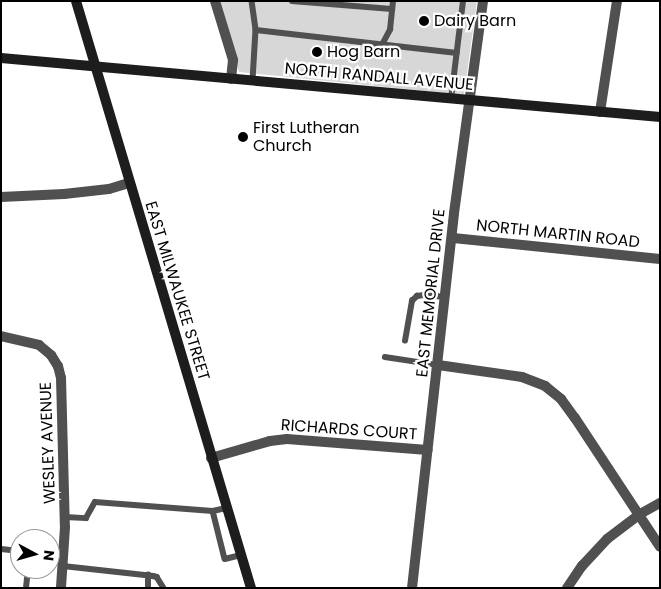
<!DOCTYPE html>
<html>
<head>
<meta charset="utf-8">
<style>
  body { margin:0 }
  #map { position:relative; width:661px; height:589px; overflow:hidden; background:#fff; font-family:Poppins,sans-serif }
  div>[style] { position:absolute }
  .green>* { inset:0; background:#d7d7d7 }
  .lane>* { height:5.5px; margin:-2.75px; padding:0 2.75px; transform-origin:2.75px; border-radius:2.75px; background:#505050 }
  .street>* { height:10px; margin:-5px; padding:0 5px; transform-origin:5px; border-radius:5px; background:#505050 }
  .secondary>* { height:10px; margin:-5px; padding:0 5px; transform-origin:5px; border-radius:5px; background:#1d1d1d }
  .dots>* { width:14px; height:14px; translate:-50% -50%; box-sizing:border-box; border:2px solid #fff; border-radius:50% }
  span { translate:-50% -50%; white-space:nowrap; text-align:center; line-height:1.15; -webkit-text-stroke:4.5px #fff; paint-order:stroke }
  .poi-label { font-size:16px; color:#000 }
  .left { translate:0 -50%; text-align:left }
  .street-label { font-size:16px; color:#000 }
  .frame { position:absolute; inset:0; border:2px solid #000; pointer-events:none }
  .north { position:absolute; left:10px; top:529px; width:50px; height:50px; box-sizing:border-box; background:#fff; border:1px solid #999; border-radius:50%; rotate:96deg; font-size:14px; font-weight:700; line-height:20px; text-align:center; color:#000 }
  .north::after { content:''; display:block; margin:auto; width:18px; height:22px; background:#000; clip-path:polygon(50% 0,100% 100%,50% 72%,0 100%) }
</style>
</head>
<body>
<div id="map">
  <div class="green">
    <div style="clip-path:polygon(218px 1px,477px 1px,464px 95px,239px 72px)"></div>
  </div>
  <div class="lane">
    <div style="left:252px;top:1px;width:29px;rotate:82deg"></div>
    <div style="left:256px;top:30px;width:51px;rotate:93.4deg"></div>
    <div style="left:292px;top:1px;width:100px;rotate:4.6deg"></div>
    <div style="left:256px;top:30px;width:202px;rotate:6.5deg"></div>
    <div style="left:383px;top:43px;width:15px;rotate:-62deg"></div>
    <div style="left:390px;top:30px;width:29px;rotate:-84deg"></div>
    <div style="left:451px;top:99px;width:99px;rotate:-83deg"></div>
    <div style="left:405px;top:341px;width:41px;rotate:-80.1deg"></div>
    <div style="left:412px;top:301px;width:7px;rotate:-45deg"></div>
    <div style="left:417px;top:296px;width:7px;rotate:-8deg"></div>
    <div style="left:424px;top:295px;width:22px;rotate:5deg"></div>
    <div style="left:385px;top:357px;width:54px;rotate:8.6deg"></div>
    <div style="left:213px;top:511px;width:49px;rotate:76deg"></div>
    <div style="left:225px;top:559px;width:16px;rotate:-14deg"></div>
    <div style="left:65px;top:517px;width:21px;rotate:3deg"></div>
    <div style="left:86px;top:518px;width:18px;rotate:-61deg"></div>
    <div style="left:95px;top:502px;width:118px;rotate:4.4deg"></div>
    <div style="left:213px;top:511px;width:13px;rotate:-13deg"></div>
    <div style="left:1px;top:549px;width:19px;rotate:6deg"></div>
    <div style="left:50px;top:553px;width:14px;rotate:4deg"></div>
    <div style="left:63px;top:566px;width:91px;rotate:6.3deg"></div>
    <div style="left:153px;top:576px;width:4px;rotate:14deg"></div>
    <div style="left:157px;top:577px;width:13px;rotate:58deg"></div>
    <div style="left:26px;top:588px;width:19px;rotate:-84deg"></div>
    <div style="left:148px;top:588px;width:13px;rotate:-90deg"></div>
  </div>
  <div class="street">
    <div style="left:215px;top:1px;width:62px;rotate:73deg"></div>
    <div style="left:233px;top:60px;width:19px;rotate:96deg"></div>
    <div style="left:600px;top:112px;width:112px;rotate:-81.3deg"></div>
    <div style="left:1px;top:197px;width:63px;rotate:-2.7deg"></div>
    <div style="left:64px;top:194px;width:45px;rotate:-6.3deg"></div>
    <div style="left:109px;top:189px;width:21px;rotate:-17deg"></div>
    <div style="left:453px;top:238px;width:208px;rotate:5.8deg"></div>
    <div style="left:1px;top:336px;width:39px;rotate:13deg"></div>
    <div style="left:39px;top:345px;width:16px;rotate:40deg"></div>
    <div style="left:51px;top:355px;width:13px;rotate:58deg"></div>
    <div style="left:58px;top:366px;width:12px;rotate:76deg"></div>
    <div style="left:61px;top:378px;width:149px;rotate:88.5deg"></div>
    <div style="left:65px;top:527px;width:61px;rotate:93.8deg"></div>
    <div style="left:438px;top:365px;width:85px;rotate:8.1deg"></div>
    <div style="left:522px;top:377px;width:25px;rotate:21deg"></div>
    <div style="left:545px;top:386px;width:21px;rotate:39deg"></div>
    <div style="left:561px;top:399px;width:24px;rotate:54deg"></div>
    <div style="left:575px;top:418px;width:154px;rotate:56.6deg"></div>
    <div style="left:211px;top:458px;width:61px;rotate:-16.1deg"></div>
    <div style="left:270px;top:441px;width:17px;rotate:-7deg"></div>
    <div style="left:287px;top:439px;width:141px;rotate:4.5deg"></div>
    <div style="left:412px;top:588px;width:377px;rotate:-83.6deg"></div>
    <div style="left:454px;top:213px;width:214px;rotate:-82.2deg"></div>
    <div style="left:567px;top:588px;width:27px;rotate:-56deg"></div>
    <div style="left:582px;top:566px;width:37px;rotate:-47deg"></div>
    <div style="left:607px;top:539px;width:41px;rotate:-37.1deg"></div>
    <div style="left:640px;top:514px;width:23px;rotate:-29deg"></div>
  </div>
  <div class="secondary">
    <div style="left:76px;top:1px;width:613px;rotate:73.4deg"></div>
    <div style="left:1px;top:58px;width:662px;rotate:5.12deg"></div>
  </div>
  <div class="dots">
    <div style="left:424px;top:21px;background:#000"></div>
    <div style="left:317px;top:52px;background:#000"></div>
    <div style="left:243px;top:137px;background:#000"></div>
  </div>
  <div class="poi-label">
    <span class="left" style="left:434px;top:21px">Dairy Barn</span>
    <span class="left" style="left:327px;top:52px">Hog Barn</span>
    <span class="left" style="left:253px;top:137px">First Lutheran<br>Church</span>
  </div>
  <div class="street-label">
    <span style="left:379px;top:77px;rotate:5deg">NORTH RANDALL AVENUE</span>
    <span style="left:558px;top:234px;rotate:6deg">NORTH MARTIN ROAD</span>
    <span style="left:177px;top:291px;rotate:73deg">EAST MILWAUKEE STREET</span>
    <span style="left:431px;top:293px;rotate:-84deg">EAST MEMORIAL DRIVE</span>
    <span style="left:349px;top:430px;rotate:4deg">RICHARDS COURT</span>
    <span style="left:48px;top:443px;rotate:-92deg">WESLEY AVENUE</span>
  </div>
  <div class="frame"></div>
  <div class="north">N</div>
</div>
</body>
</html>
